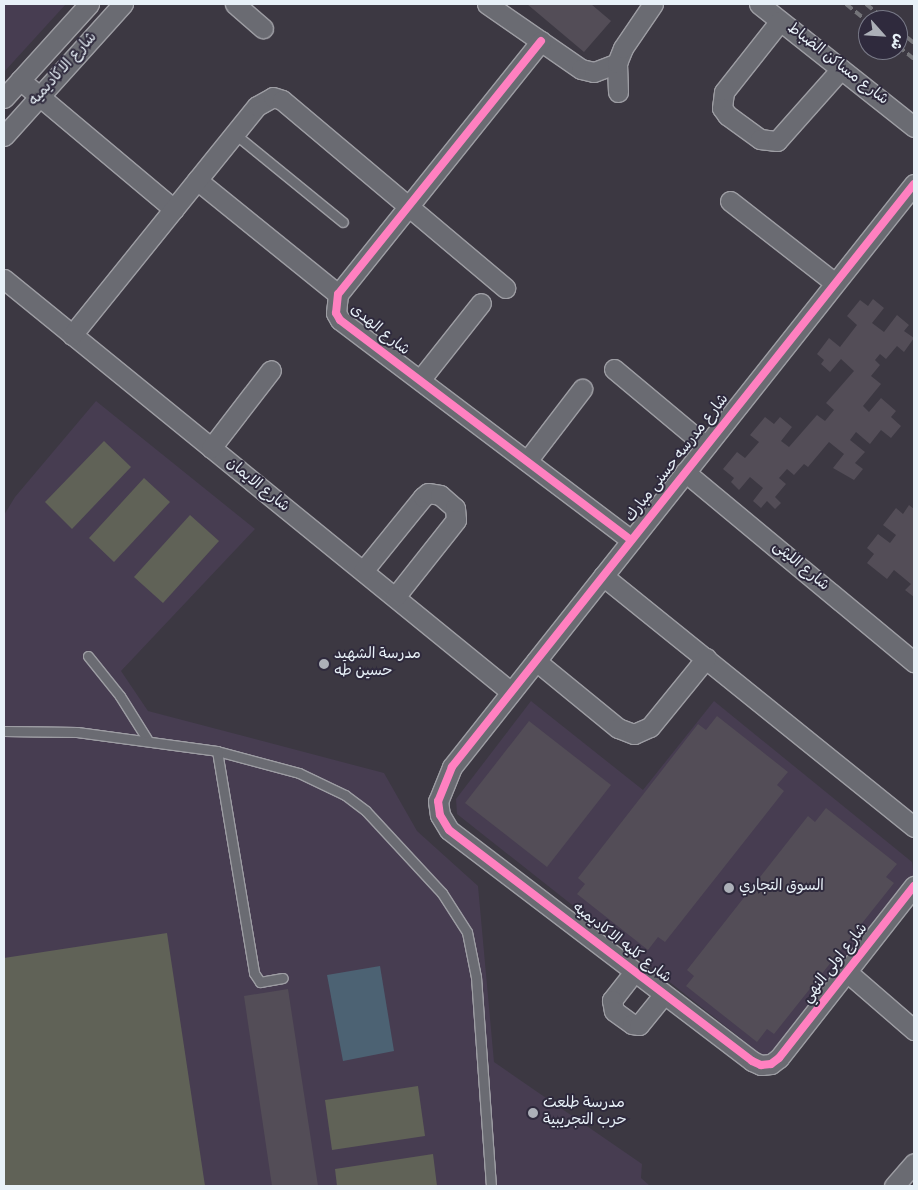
<!DOCTYPE html>
<html>
<head>
<meta charset="utf-8">
<style>
  body { margin:0 }
  #map { position:relative; width:918px; height:1190px; overflow:hidden; background:#3c3842; font-family:"Gochi Hand","Playpen Sans Arabic",sans-serif }
  div>[style] { position:absolute }
  .built>* { inset:0; background:#473d51 }
  .green>* { inset:0; background:#606257 }
  .water>* { inset:0; background:#4c6273 }
  .building>* { inset:0; background:#534d57 }
  .roads { filter:drop-shadow(1px 0 #9d9da3) drop-shadow(-1px 0 #9d9da3) drop-shadow(0 1px #9d9da3) drop-shadow(0 -1px #9d9da3) }
  .service>* { height:9px; margin:-4.5px; padding:0 4.5px; transform-origin:4.5px; border-radius:4.5px; background:#6a6b72 }
  .minor>* { height:19px; margin:-9.5px; padding:0 9.5px; transform-origin:9.5px; border-radius:9.5px; background:#6a6b72 }
  .rail>* { height:4px; margin-top:-2px; transform-origin:0; background:repeating-linear-gradient(90deg,#747479 0 8px,transparent 0 12px) }
  .cycleway>* { height:8px; margin:-4px; padding:0 4px; transform-origin:4px; border-radius:4px; background:#ff80c0 }
  .dots>* { width:14px; height:14px; translate:-50% -50%; box-sizing:border-box; border:2px solid #2f2a3d; border-radius:50% }
  span { translate:-50% -50%; white-space:nowrap; text-align:center; line-height:1.15; -webkit-text-stroke:4px #2f2a3d; paint-order:stroke }
  .street-label { font-size:15px; color:#e8f1f8 }
  .poi-label { font-size:15px; color:#e8f1f8 }
  .left { translate:0 -50%; text-align:left }
  .frame { position:absolute; inset:0; border:5px solid #e8f1f8; pointer-events:none }
  .north { position:absolute; left:858px; top:10px; width:50px; height:50px; box-sizing:border-box; background:#2f2a3d; border:1px solid #797a88; border-radius:50%; rotate:116deg; font-size:14px; font-weight:700; line-height:20px; text-align:center; color:#e8f1f8 }
  .north::after { content:''; display:block; margin:auto; width:18px; height:22px; background:#acb0b8; clip-path:polygon(50% 0,100% 100%,50% 72%,0 100%) }
</style>
</head>
<body>
<div id="map">
  <div class="built">
    <div style="clip-path:polygon(4px 4px,66px 4px,4px 72px)"></div>
    <div style="clip-path:polygon(96px 401px,255px 529px,121px 671px,148px 711px,384px 773px,417px 831px,478px 886px,494px 1062px,642px 1164px,641px 1178px,650px 1186px,4px 1186px,4px 515px,15px 497px)"></div>
    <div style="clip-path:polygon(531px 701px,643px 790px,714px 701px,912px 862px,914px 878px,767px 1059px,457px 814px,456px 799px)"></div>
  </div>
  <div class="green">
    <div style="clip-path:polygon(104px 441px,131px 467px,72px 529px,45px 502px)"></div>
    <div style="clip-path:polygon(144px 478px,170px 502px,114px 562px,89px 538px)"></div>
    <div style="clip-path:polygon(190px 515px,219px 541px,163px 603px,134px 577px)"></div>
    <div style="clip-path:polygon(167px 933px,205px 1186px,4px 1186px,4px 958px)"></div>
    <div style="clip-path:polygon(418px 1086px,425px 1136px,332px 1150px,325px 1100px)"></div>
    <div style="clip-path:polygon(433px 1154px,437px 1186px,337px 1186px,335px 1169px)"></div>
  </div>
  <div class="water">
    <div style="clip-path:polygon(380px 966px,394px 1051px,343px 1061px,327px 975px)"></div>
  </div>
  <div class="building">
    <div style="clip-path:polygon(527px 4px,591px 4px,611px 21px,584px 52px)"></div>
    <div style="clip-path:polygon(873px 299px,884px 308px,872px 323px,884px 332px,897px 315px,909px 325px,904px 331px,914px 338px,904px 352px,897px 346px,886px 359px,880px 354px,875px 360px,880px 365px,871px 376px,881px 384px,863px 406px,869px 412px,881px 398px,896px 411px,891px 417px,901px 426px,891px 438px,881px 430px,870px 444px,856px 432px,850px 440px,865px 452px,855px 463px,863px 469px,854px 480px,833px 468px,844px 454px,829px 442px,808px 467px,804px 464px,794px 475px,787px 469px,779px 478px,786px 484px,775px 497px,781px 503px,775px 509px,767px 501px,761px 508px,753px 501px,763px 488px,750px 477px,739px 490px,731px 482px,734px 478px,723px 469px,737px 452px,745px 458px,759px 442px,750px 435px,765px 417px,774px 424px,780px 417px,792px 427px,781px 441px,789px 447px,817px 415px,825px 421px,834px 410px,826px 403px,854px 371px,841px 359px,830px 372px,821px 364px,824px 360px,817px 354px,829px 338px,840px 347px,857px 325px,847px 316px,860px 300px,868px 306px)"></div>
    <div style="clip-path:polygon(909px 505px,914px 509px,914px 597px,905px 590px,911px 584px,894px 570px,887px 579px,867px 563px,874px 554px,867px 548px,878px 534px,890px 543px,896px 535px,883px 525px,896px 508px,903px 514px)"></div>
    <div style="clip-path:polygon(717px 716px,788px 772px,777px 785px,784px 791px,665px 942px,658px 937px,648px 950px,577px 894px,585px 884px,578px 878px,698px 724px,706px 730px)"></div>
    <div style="clip-path:polygon(529px 721px,611px 785px,547px 867px,465px 803px)"></div>
    <div style="clip-path:polygon(826px 808px,897px 864px,886px 877px,894px 883px,774px 1034px,767px 1029px,757px 1042px,686px 986px,694px 976px,687px 970px,808px 816px,815px 822px)"></div>
    <div style="clip-path:polygon(288px 989px,318px 1186px,272px 1186px,244px 996px)"></div>
  </div>
  <div class="roads">
    <div class="service">
      <div style="left:235px;top:134px;width:139px;rotate:39.2deg"></div>
      <div style="left:88px;top:656px;width:51px;rotate:51.3deg"></div>
      <div style="left:120px;top:696px;width:51px;rotate:57.9deg"></div>
      <div style="left:4px;top:731px;width:73px;rotate:0.8deg"></div>
      <div style="left:77px;top:732px;width:141px;rotate:7.7deg"></div>
      <div style="left:217px;top:751px;width:85px;rotate:15deg"></div>
      <div style="left:299px;top:773px;width:51px;rotate:25.6deg"></div>
      <div style="left:345px;top:795px;width:26px;rotate:37deg"></div>
      <div style="left:366px;top:811px;width:112px;rotate:47.2deg"></div>
      <div style="left:442px;top:893px;width:46px;rotate:57.3deg"></div>
      <div style="left:467px;top:932px;width:46px;rotate:78.7deg"></div>
      <div style="left:476px;top:977px;width:210px;rotate:85.9deg"></div>
      <div style="left:217px;top:751px;width:225px;rotate:80.5deg"></div>
      <div style="left:254px;top:973px;width:11px;rotate:56deg"></div>
      <div style="left:260px;top:982px;width:23px;rotate:-10deg"></div>
    </div>
    <div class="minor">
      <div style="left:235px;top:4px;width:37px;rotate:41deg"></div>
      <div style="left:487px;top:4px;width:114px;rotate:34.7deg"></div>
      <div style="left:581px;top:69px;width:13px;rotate:13deg"></div>
      <div style="left:594px;top:72px;width:25px;rotate:-21deg"></div>
      <div style="left:759px;top:4px;width:198px;rotate:38.4deg"></div>
      <div style="left:780px;top:21px;width:90px;rotate:128.3deg"></div>
      <div style="left:724px;top:92px;width:16px;rotate:97deg"></div>
      <div style="left:722px;top:108px;width:9px;rotate:54deg"></div>
      <div style="left:727px;top:115px;width:41px;rotate:36deg"></div>
      <div style="left:760px;top:139px;width:17px;rotate:7deg"></div>
      <div style="left:777px;top:141px;width:96px;rotate:-48.4deg"></div>
      <div style="left:541px;top:41px;width:324px;rotate:128.7deg"></div>
      <div style="left:338px;top:294px;width:19px;rotate:96deg"></div>
      <div style="left:336px;top:313px;width:8px;rotate:60deg"></div>
      <div style="left:340px;top:320px;width:365px;rotate:37.1deg"></div>
      <div style="left:20px;top:80px;width:201px;rotate:40deg"></div>
      <div style="left:618px;top:92px;width:29px;rotate:-92deg"></div>
      <div style="left:617px;top:63px;width:16px;rotate:-68deg"></div>
      <div style="left:623px;top:48px;width:53px;rotate:-55.7deg"></div>
      <div style="left:4px;top:98px;width:127px;rotate:-47.9deg"></div>
      <div style="left:4px;top:136px;width:178px;rotate:-48deg"></div>
      <div style="left:197px;top:180px;width:181px;rotate:39deg"></div>
      <div style="left:914px;top:184px;width:744px;rotate:128.4deg"></div>
      <div style="left:452px;top:767px;width:37px;rotate:112deg"></div>
      <div style="left:438px;top:801px;width:14px;rotate:82deg"></div>
      <div style="left:440px;top:815px;width:17px;rotate:59deg"></div>
      <div style="left:449px;top:830px;width:381px;rotate:37.3deg"></div>
      <div style="left:752px;top:1061px;width:10px;rotate:24deg"></div>
      <div style="left:761px;top:1065px;width:10px;rotate:-6deg"></div>
      <div style="left:771px;top:1064px;width:10px;rotate:-37deg"></div>
      <div style="left:779px;top:1058px;width:219px;rotate:-51.9deg"></div>
      <div style="left:730px;top:201px;width:133px;rotate:38deg"></div>
      <div style="left:4px;top:279px;width:654px;rotate:39.17deg"></div>
      <div style="left:72px;top:335px;width:294px;rotate:-51.1deg"></div>
      <div style="left:257px;top:106px;width:18px;rotate:-29deg"></div>
      <div style="left:273px;top:97px;width:9px;rotate:18deg"></div>
      <div style="left:282px;top:100px;width:292px;rotate:40.1deg"></div>
      <div style="left:614px;top:369px;width:120px;rotate:39.9deg"></div>
      <div style="left:420px;top:380px;width:98px;rotate:-51.6deg"></div>
      <div style="left:211px;top:448px;width:98px;rotate:-52.4deg"></div>
      <div style="left:527px;top:461px;width:91px;rotate:-52.6deg"></div>
      <div style="left:685px;top:472px;width:298px;rotate:39.7deg"></div>
      <div style="left:363px;top:571px;width:95px;rotate:-51deg"></div>
      <div style="left:423px;top:497px;width:6px;rotate:-39deg"></div>
      <div style="left:428px;top:493px;width:12px;rotate:9deg"></div>
      <div style="left:440px;top:495px;width:20px;rotate:41deg"></div>
      <div style="left:455px;top:508px;width:12px;rotate:85deg"></div>
      <div style="left:456px;top:520px;width:98px;rotate:128.4deg"></div>
      <div style="left:603px;top:576px;width:400px;rotate:38.9deg"></div>
      <div style="left:536px;top:661px;width:106px;rotate:39.3deg"></div>
      <div style="left:618px;top:728px;width:17px;rotate:21deg"></div>
      <div style="left:634px;top:734px;width:17px;rotate:-24deg"></div>
      <div style="left:650px;top:727px;width:89px;rotate:-50.9deg"></div>
      <div style="left:634px;top:972px;width:36px;rotate:128deg"></div>
      <div style="left:612px;top:1000px;width:11px;rotate:80deg"></div>
      <div style="left:614px;top:1011px;width:22px;rotate:36deg"></div>
      <div style="left:632px;top:1024px;width:7px;rotate:8deg"></div>
      <div style="left:639px;top:1025px;width:38px;rotate:-51deg"></div>
      <div style="left:847px;top:972px;width:89px;rotate:40.9deg"></div>
      <div style="left:894px;top:1186px;width:30px;rotate:-49deg"></div>
    </div>
  </div>
  <div class="rail">
    <div style="left:846px;top:4px;width:28px;rotate:39deg"></div>
    <div style="left:866px;top:4px;width:26px;rotate:39deg"></div>
    <div style="left:898px;top:30px;width:21px;rotate:39deg"></div>
    <div style="left:898px;top:46px;width:21px;rotate:39deg"></div>
  </div>
  <div class="cycleway">
    <div style="left:541px;top:41px;width:324px;rotate:128.7deg"></div>
    <div style="left:338px;top:294px;width:19px;rotate:96deg"></div>
    <div style="left:336px;top:313px;width:8px;rotate:60deg"></div>
    <div style="left:340px;top:320px;width:365px;rotate:37.1deg"></div>
    <div style="left:914px;top:184px;width:744px;rotate:128.4deg"></div>
    <div style="left:452px;top:767px;width:37px;rotate:112deg"></div>
    <div style="left:438px;top:801px;width:14px;rotate:82deg"></div>
    <div style="left:440px;top:815px;width:17px;rotate:59deg"></div>
    <div style="left:449px;top:830px;width:381px;rotate:37.3deg"></div>
    <div style="left:752px;top:1061px;width:10px;rotate:24deg"></div>
    <div style="left:761px;top:1065px;width:10px;rotate:-6deg"></div>
    <div style="left:771px;top:1064px;width:10px;rotate:-37deg"></div>
    <div style="left:779px;top:1058px;width:219px;rotate:-51.9deg"></div>
  </div>
  <div class="dots">
    <div style="left:324px;top:664px;background:#acb0b8"></div>
    <div style="left:729px;top:888px;background:#acb0b8"></div>
    <div style="left:533px;top:1113px;background:#acb0b8"></div>
  </div>
  <div class="street-label">
    <span style="left:837px;top:65px;rotate:38deg">شارع مساكن الضباط</span>
    <span style="left:64px;top:70px;rotate:-48deg">شارع الاكاديميه</span>
    <span style="left:379px;top:331px;rotate:39deg">شارع الهدى</span>
    <span style="left:678px;top:459px;rotate:-52deg">شارع مدرسه حسنى مبارك</span>
    <span style="left:257px;top:486px;rotate:39deg">شارع الايمان</span>
    <span style="left:800px;top:567px;rotate:40deg">شارع الليثى</span>
    <span style="left:621px;top:944px;rotate:38deg">شارع كليه الاكاديميه</span>
    <span style="left:836px;top:964px;rotate:-52deg">شارع اولى النهي</span>
  </div>
  <div class="poi-label">
    <span class="left" style="left:334px;top:664px">مدرسة الشهيد<br>حسين طه</span>
    <span class="left" style="left:739px;top:888px">السوق التجاري</span>
    <span class="left" style="left:543px;top:1113px">مدرسة طلعت<br>حرب التجريبية</span>
  </div>
  <div class="frame"></div>
  <div class="north">ش</div>
</div>
</body>
</html>
